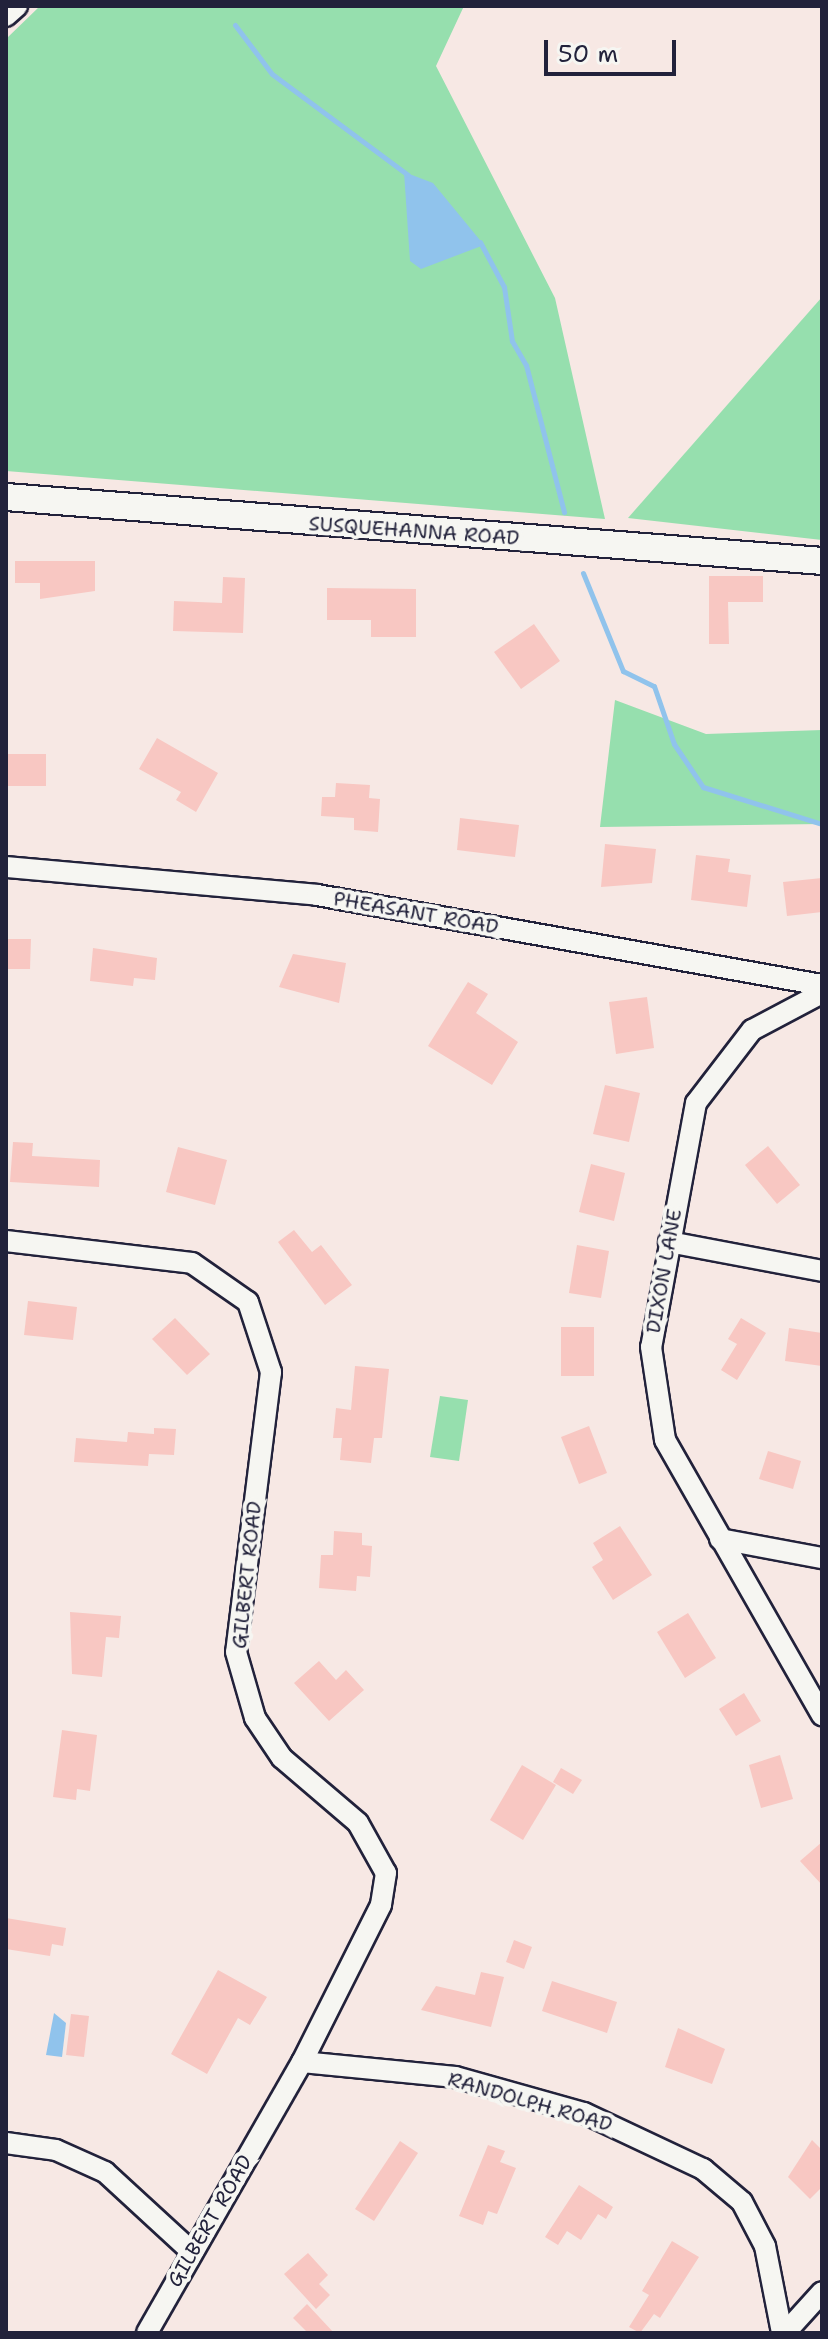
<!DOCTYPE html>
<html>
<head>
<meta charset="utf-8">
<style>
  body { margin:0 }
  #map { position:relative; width:828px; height:2339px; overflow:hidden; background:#f7e8e4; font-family:"Shantell Sans",sans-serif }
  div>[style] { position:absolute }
  .green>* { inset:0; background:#96dfae }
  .water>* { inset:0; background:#90c3ec }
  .stream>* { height:5px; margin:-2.5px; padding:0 2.5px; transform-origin:2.5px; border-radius:2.5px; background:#90c3ec }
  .building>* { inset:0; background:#f8c7c2 }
  .roads { filter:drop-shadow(2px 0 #22223b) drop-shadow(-2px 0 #22223b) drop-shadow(0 2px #22223b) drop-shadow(0 -2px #22223b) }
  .minor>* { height:20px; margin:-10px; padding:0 10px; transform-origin:10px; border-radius:10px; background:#f6f6f2 }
  .major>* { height:26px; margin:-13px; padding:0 13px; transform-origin:13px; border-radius:13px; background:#f6f6f2 }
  span { translate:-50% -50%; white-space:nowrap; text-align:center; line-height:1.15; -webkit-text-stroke:8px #f6f6f2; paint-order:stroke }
  .street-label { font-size:20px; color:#22223b }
  .frame { position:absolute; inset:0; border:8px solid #22223b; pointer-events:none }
  .scale { position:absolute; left:544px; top:40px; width:132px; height:36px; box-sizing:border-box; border:4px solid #22223b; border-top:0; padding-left:10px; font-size:24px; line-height:28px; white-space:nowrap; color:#22223b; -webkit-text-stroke:6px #f6f6f2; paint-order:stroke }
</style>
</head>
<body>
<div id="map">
  <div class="green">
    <div style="clip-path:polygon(40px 6px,464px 6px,436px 66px,555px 298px,605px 519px,6px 471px,6px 39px)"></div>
    <div style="clip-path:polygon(822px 297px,822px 540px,628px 518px)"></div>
    <div style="clip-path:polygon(615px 700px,706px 734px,822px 730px,822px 824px,600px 827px)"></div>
    <div style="clip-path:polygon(440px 1396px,468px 1400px,459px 1461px,430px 1457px)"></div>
  </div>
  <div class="water">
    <div style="clip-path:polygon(404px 172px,433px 183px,484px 245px,421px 269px,410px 261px)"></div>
    <div style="clip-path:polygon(54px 2013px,66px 2023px,62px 2057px,46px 2055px)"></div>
  </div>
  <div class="stream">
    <div style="left:235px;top:25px;width:61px;rotate:52.9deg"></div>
    <div style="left:272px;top:74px;width:169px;rotate:36.6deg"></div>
    <div style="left:480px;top:242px;width:51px;rotate:61.9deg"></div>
    <div style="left:504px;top:287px;width:55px;rotate:81.6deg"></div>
    <div style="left:512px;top:341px;width:28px;rotate:60deg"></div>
    <div style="left:526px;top:365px;width:152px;rotate:75.5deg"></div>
    <div style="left:583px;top:573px;width:106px;rotate:67.8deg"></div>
    <div style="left:623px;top:671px;width:34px;rotate:26deg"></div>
    <div style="left:654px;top:686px;width:61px;rotate:71deg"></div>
    <div style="left:674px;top:744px;width:52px;rotate:56deg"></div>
    <div style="left:703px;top:787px;width:125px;rotate:17.3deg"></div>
  </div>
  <div class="building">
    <div style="clip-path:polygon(15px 561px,95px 561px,95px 591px,40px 599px,40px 583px,15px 583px)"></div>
    <div style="clip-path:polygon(709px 576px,763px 576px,763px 602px,728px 602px,729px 644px,709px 644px)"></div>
    <div style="clip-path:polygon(223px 577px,245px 578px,243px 633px,173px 631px,174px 601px,222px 603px)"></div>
    <div style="clip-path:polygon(327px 588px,416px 589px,416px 637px,371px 637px,371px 620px,327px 620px)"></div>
    <div style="clip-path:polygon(534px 624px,560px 661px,521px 689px,494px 652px)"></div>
    <div style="clip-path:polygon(157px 738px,218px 773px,196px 812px,176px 800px,181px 792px,139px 769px)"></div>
    <div style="clip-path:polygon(6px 754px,46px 754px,46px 786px,6px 786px)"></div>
    <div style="clip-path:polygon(336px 783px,370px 785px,369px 798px,380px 799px,378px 832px,354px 830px,354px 818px,321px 816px,322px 797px,335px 797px)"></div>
    <div style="clip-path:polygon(460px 818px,519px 825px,515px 857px,457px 850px)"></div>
    <div style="clip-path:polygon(605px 844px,656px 849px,652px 883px,601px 887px)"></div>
    <div style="clip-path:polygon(696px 855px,730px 859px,728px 872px,751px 875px,747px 907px,691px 900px)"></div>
    <div style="clip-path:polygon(822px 878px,822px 912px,787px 916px,783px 882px)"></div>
    <div style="clip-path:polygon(6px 939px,31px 939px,30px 969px,6px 969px)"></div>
    <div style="clip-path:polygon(93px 948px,157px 958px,155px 980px,134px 978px,133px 986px,90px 981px)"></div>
    <div style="clip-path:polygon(293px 954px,346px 963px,339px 1003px,279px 987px)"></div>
    <div style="clip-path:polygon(468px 982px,488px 994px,476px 1013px,518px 1042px,492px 1085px,428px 1046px)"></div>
    <div style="clip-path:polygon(647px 997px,654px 1048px,616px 1054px,609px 1002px)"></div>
    <div style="clip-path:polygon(605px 1085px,640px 1093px,629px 1142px,593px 1134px)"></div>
    <div style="clip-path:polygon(13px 1142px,33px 1143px,32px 1156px,100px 1160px,99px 1187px,10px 1182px)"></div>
    <div style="clip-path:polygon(768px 1146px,800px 1185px,777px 1204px,745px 1165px)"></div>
    <div style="clip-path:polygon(178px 1147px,227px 1160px,215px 1205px,166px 1192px)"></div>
    <div style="clip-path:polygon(591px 1164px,625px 1173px,614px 1221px,579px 1212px)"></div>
    <div style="clip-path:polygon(294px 1230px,312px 1252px,321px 1245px,352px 1285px,325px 1305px,278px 1242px)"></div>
    <div style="clip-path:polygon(577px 1245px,609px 1251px,601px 1298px,569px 1293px)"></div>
    <div style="clip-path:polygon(28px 1301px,77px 1307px,73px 1340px,24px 1335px)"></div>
    <div style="clip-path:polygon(175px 1318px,210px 1354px,187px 1375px,152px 1339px)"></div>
    <div style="clip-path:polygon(741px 1318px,766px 1333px,737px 1380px,721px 1370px,737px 1344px,728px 1339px)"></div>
    <div style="clip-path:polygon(561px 1327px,594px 1327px,594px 1376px,561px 1376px)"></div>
    <div style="clip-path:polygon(789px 1328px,822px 1333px,822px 1366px,785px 1361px)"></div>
    <div style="clip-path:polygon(355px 1366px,389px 1369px,382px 1438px,374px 1438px,371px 1463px,340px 1460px,342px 1438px,333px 1438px,336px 1408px,351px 1410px)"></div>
    <div style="clip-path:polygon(589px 1426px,607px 1473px,579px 1484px,561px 1437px)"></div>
    <div style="clip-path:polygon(154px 1428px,176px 1429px,174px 1455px,149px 1454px,148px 1466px,74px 1462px,76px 1438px,127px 1442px,128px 1432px,154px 1434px)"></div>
    <div style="clip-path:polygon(768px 1451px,801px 1461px,793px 1489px,759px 1479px)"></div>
    <div style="clip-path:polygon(620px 1526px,652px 1575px,613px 1600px,592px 1567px,603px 1560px,593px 1543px)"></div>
    <div style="clip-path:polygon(334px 1531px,362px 1533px,362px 1545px,372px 1546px,370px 1577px,357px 1576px,356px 1591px,319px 1588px,321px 1555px,333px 1555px)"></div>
    <div style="clip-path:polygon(70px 1612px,121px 1616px,119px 1638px,106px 1637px,102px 1677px,72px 1674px)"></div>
    <div style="clip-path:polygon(688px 1613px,716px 1658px,685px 1678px,657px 1632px)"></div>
    <div style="clip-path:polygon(319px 1661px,336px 1680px,346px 1670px,364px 1690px,329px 1721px,294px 1683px)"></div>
    <div style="clip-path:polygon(744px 1693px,761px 1721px,736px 1736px,719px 1709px)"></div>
    <div style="clip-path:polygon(62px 1730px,97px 1735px,90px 1791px,77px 1789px,76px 1800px,53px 1797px)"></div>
    <div style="clip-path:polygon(780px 1755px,793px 1799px,761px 1808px,749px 1765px)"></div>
    <div style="clip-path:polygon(522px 1765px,556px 1785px,523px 1840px,490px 1820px)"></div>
    <div style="clip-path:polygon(561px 1768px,582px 1780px,573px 1794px,553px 1782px)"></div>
    <div style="clip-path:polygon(822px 1842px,822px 1885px,800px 1861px)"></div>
    <div style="clip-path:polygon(6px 1918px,66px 1928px,63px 1946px,52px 1944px,50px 1956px,6px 1949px)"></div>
    <div style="clip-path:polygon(514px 1940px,532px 1947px,524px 1969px,506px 1962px)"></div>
    <div style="clip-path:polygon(218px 1970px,267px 1997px,250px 2025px,238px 2018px,207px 2074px,171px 2054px)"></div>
    <div style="clip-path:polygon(481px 1972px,504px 1977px,491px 2027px,421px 2010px,436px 1986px,475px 1995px)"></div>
    <div style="clip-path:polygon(552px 1981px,617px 2002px,607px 2033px,542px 2011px)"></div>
    <div style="clip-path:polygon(71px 2014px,89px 2016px,84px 2057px,66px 2055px)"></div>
    <div style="clip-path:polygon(678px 2028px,725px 2049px,712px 2084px,665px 2067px)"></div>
    <div style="clip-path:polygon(812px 2140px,822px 2150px,822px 2187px,810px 2199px,788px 2177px)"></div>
    <div style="clip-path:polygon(400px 2141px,418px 2153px,374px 2221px,355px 2209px)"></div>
    <div style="clip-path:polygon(488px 2145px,505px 2151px,500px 2162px,516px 2168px,497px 2214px,488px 2211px,483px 2225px,459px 2216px)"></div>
    <div style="clip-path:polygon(579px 2185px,613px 2207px,606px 2219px,598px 2214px,581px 2240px,567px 2231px,558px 2245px,545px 2237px)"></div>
    <div style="clip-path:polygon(672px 2241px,699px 2257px,660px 2318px,654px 2314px,640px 2333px,629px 2327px,649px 2295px,642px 2291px)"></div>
    <div style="clip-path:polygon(308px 2253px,328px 2275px,319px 2284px,330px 2295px,316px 2309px,284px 2274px)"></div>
    <div style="clip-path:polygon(307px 2304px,334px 2333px,308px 2333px,293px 2318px)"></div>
  </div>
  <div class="roads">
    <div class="minor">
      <div style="left:6px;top:16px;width:15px;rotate:-42deg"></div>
      <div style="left:6px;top:867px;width:312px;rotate:5.1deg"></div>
      <div style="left:317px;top:895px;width:513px;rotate:10.11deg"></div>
      <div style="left:822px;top:993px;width:79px;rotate:152.1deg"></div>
      <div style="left:752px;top:1030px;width:92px;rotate:127.5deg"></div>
      <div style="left:696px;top:1103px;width:248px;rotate:100.4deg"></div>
      <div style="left:651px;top:1347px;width:94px;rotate:81.4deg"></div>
      <div style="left:665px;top:1440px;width:317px;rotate:60.3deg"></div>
      <div style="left:6px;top:1241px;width:187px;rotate:6.7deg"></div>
      <div style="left:192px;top:1263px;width:68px;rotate:34.9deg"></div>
      <div style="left:248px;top:1302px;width:74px;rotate:71.8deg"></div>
      <div style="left:271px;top:1372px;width:282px;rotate:97.1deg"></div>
      <div style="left:236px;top:1652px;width:69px;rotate:73.9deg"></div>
      <div style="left:255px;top:1718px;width:48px;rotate:56deg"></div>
      <div style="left:282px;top:1758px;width:100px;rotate:40.5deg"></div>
      <div style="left:358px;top:1823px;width:57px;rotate:60.8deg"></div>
      <div style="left:386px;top:1873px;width:32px;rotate:99deg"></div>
      <div style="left:381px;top:1905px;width:176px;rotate:116.7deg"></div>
      <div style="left:302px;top:2062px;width:312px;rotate:119.8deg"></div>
      <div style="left:669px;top:1242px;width:156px;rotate:10.7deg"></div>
      <div style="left:720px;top:1539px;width:104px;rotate:10.6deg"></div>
      <div style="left:302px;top:2062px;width:154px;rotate:5.6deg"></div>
      <div style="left:455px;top:2077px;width:134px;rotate:15.6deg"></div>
      <div style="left:584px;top:2113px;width:132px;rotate:25.2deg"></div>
      <div style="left:703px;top:2169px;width:51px;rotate:40.2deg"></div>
      <div style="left:742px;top:2202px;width:50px;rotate:62.4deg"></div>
      <div style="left:765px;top:2246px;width:89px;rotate:78.9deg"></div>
      <div style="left:6px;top:2143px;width:50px;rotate:8deg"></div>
      <div style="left:56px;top:2150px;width:54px;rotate:24.2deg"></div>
      <div style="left:105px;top:2172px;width:118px;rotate:42.6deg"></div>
      <div style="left:785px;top:2333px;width:55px;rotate:-47.9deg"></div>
    </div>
    <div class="major">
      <div style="left:6px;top:497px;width:819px;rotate:4.48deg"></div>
    </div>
  </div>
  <div class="street-label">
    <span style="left:414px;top:531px;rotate:4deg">SUSQUEHANNA ROAD</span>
    <span style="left:416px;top:913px;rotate:10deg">PHEASANT ROAD</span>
    <span style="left:664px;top:1271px;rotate:-80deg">DIXON LANE</span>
    <span style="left:247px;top:1575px;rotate:-84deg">GILBERT ROAD</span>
    <span style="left:530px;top:2102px;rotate:16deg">RANDOLPH ROAD</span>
    <span style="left:210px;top:2221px;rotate:-60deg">GILBERT ROAD</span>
  </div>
  <div class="frame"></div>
  <div class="scale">50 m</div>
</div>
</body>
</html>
